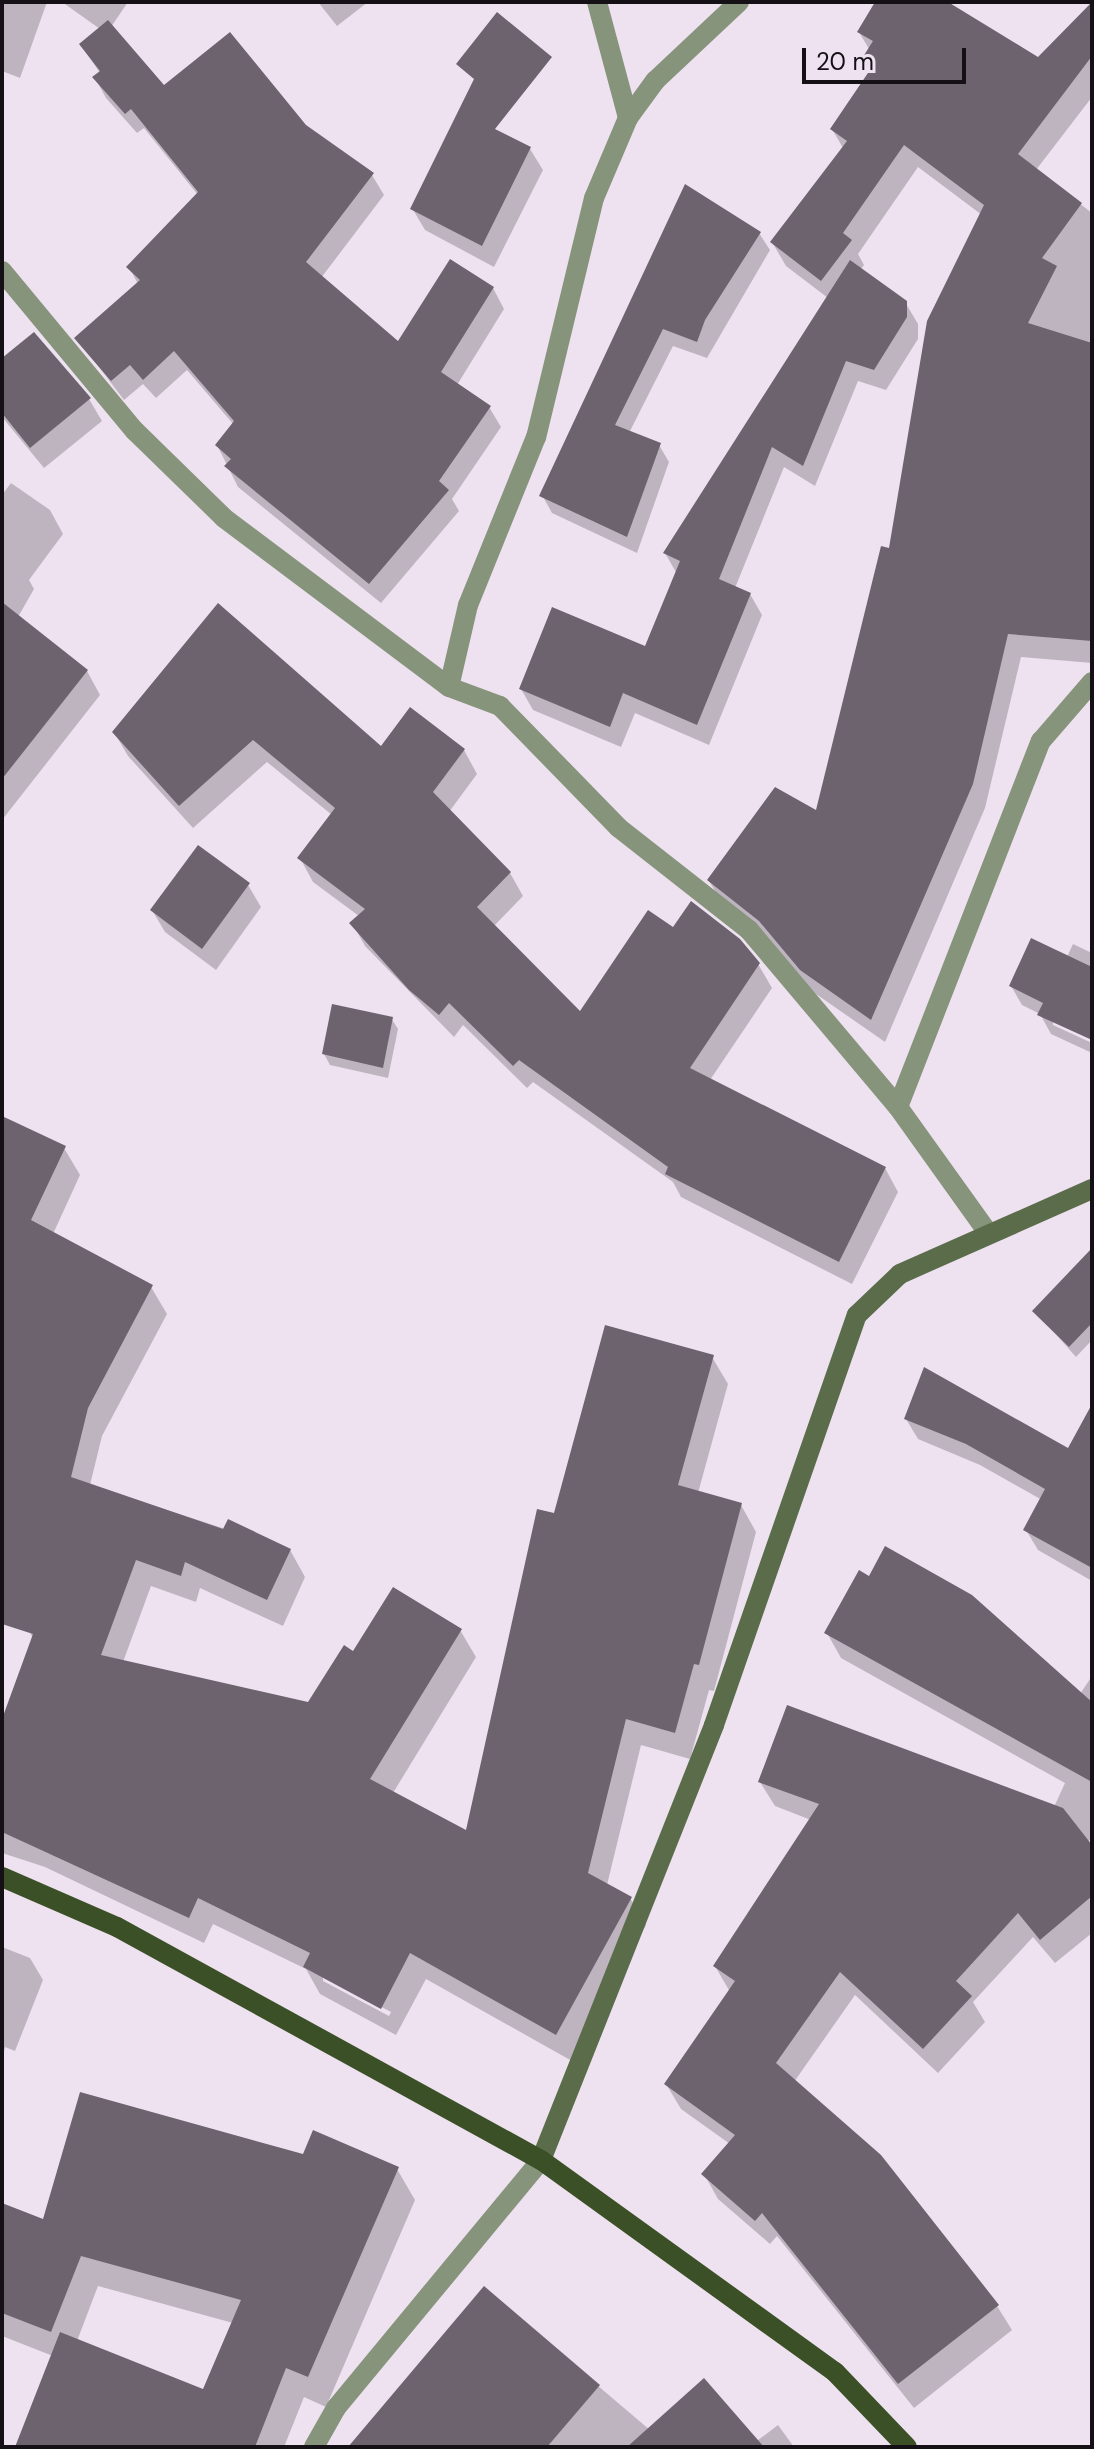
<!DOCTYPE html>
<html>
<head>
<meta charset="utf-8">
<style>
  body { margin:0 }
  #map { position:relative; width:1094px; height:2449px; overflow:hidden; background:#eee2f1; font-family:"DM Sans",sans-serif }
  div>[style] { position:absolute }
  .shadow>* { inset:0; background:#0003 }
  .building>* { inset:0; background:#6c636f }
  .street>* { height:20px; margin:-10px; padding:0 10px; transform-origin:10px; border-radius:10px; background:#87947c }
  .secondary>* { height:20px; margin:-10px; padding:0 10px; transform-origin:10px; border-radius:10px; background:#5a6c4a }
  .primary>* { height:20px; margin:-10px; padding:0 10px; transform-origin:10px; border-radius:10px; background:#3b5026 }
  span { translate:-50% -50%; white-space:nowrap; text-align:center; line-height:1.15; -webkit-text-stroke:6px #eee2f1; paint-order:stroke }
  .frame { position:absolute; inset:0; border:4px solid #141015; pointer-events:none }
  .scale { position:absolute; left:802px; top:48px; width:164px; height:36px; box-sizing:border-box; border:4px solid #141015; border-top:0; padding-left:10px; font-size:24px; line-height:28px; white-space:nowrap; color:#141015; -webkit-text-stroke:6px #eee2f1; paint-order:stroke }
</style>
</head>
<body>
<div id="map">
  <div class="shadow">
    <div style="clip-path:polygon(2px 2px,47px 2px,20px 78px,2px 71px)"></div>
    <div style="clip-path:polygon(62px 2px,128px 2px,111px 27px,164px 88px,305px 126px,372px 175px,384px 195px,321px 278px,398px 344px,493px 288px,504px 309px,457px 385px,489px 407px,501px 427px,452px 499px,459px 511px,381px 603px,238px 487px,217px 445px,234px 425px,187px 370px,156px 398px,143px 384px,124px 400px,77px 338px,138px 284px,129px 267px,198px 195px,144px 128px,137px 133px,106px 98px,95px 78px,100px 73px,81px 45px,100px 29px)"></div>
    <div style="clip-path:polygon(318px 2px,368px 2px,337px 26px)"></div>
    <div style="clip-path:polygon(877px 2px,945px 2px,1039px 60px,1092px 2px,1092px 97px,1036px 170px,1092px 213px,1092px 663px,1021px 657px,985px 808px,885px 1042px,816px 994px,723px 904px,709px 881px,817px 813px,982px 215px,918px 167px,858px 254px,864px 265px,860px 270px,905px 302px,918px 324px,918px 339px,886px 390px,858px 381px,815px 486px,784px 467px,735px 588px,750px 594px,762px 615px,709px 745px,635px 713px,621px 747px,533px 710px,521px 689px,646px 648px,677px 574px,665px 553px,828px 298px,786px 266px,772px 242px,843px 148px,832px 129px,871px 73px,864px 60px,869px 49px,859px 32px)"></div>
    <div style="clip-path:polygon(530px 149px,543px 170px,494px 267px,425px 230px,412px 208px)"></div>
    <div style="clip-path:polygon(686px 187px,759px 233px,770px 250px,707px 358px,673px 346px,629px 433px,659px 445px,669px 462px,637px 553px,552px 513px,542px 495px)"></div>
    <div style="clip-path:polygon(2px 360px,89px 399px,102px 421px,44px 468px,2px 417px)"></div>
    <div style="clip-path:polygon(11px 483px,50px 510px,63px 534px,29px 580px,34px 589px,18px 617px,87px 671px,100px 695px,2px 820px,2px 495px)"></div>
    <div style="clip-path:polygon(218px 606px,381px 749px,464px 750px,477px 774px,449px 812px,510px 873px,523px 896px,493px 927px,581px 1014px,673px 929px,758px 964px,772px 988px,710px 1080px,885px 1168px,898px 1192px,852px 1284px,681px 1197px,673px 1182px,533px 1082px,527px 1088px,463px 1025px,454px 1037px,365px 946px,352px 923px,359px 916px,313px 882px,300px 858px,332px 815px,267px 762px,193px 828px,128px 756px,114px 732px)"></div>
    <div style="clip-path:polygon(248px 885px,261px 907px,216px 970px,165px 932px,152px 910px)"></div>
    <div style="clip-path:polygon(1073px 944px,1092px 953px,1092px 1038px,1053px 1020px,1053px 1025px,1092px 1043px,1092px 1053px,1051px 1034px,1040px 1014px,1022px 1005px,1011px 986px,1067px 957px)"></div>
    <div style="clip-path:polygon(391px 1018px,398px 1029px,388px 1078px,330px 1065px,324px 1054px)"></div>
    <div style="clip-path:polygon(evenodd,2px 1118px,64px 1148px,80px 1175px,53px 1234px,151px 1287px,167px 1314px,102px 1436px,90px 1485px,290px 1550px,305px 1577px,283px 1626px,200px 1588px,196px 1602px,151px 1586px,123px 1662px,309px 1705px,354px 1653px,460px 1630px,476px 1657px,393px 1793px,467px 1833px,556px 1515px,712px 1357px,728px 1384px,698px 1493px,741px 1505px,756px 1532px,714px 1691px,709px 1690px,690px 1759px,641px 1745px,607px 1885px,630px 1898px,646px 1925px,572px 2061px,426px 1979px,396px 2035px,320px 1994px,306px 1969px,213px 1924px,204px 1943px,45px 1867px,2px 1853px,2px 1726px,33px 1640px,2px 1545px,2px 1118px,323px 1976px,391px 2012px,389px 2016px,323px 1981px,323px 1976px)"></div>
    <div style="clip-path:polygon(1092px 1291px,1092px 1340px,1076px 1357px,1035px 1311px)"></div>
    <div style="clip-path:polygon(906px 1419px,1092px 1465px,1092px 1581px,1038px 1550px,1026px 1530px,1042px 1500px,980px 1465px,918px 1439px)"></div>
    <div style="clip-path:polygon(827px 1633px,1080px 1694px,1092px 1676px,1092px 1838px,1087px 1842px,1092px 1848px,1092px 1933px,1055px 1963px,1033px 1937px,973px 2002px,985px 2022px,938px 2073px,855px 1995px,794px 2082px,997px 2306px,1012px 2330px,914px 2408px,777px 2236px,770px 2244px,718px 2199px,704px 2174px,730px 2144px,681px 2109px,666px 2084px,730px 1992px,715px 1966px,811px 1820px,775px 1806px,760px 1782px,1054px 1807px,1065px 1783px,841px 1658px)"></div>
    <div style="clip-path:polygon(2px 1947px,30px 1958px,43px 1980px,15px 2051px,5px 2047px,2px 2060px)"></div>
    <div style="clip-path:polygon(evenodd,304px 2157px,397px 2169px,415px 2200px,326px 2407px,304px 2397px,284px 2447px,17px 2447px,53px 2356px,2px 2336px,2px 2205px,45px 2222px,304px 2157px,98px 2286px,233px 2323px,204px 2392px,77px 2341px,98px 2286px)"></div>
    <div style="clip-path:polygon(484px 2289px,670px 2447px,365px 2447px)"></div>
    <div style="clip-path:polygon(778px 2425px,794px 2447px,749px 2447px)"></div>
  </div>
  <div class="building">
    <div style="clip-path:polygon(875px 2px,948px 2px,1038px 57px,1092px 2px,1092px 56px,1018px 154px,1082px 203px,1042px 258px,1057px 266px,1028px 323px,1092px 343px,1092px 641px,1008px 634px,973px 784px,871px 1020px,800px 970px,759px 921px,707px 880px,775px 787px,816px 810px,881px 546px,889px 548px,927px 321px,984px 205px,904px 145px,843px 233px,852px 240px,821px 281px,770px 242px,847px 141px,830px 129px,872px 67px,861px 60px,873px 41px,857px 32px)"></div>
    <div style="clip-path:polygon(497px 12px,552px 57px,495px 129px,531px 147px,482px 246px,410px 209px,474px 79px,456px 64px)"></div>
    <div style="clip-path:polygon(108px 20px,164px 85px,230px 32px,306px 125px,374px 173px,306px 262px,398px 341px,450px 259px,494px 287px,441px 372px,491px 406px,439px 481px,449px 490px,369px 584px,224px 466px,231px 459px,215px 445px,234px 421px,174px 351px,143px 380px,130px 365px,111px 381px,74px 338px,140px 280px,126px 267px,198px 192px,131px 109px,125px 114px,92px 77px,100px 71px,79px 44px)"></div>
    <div style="clip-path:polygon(685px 184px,761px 232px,705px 320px,697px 342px,663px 329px,615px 425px,661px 443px,627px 537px,539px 496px)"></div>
    <div style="clip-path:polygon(850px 260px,907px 301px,907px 317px,874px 370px,846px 361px,803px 466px,772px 447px,719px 579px,751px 593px,697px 725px,623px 693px,610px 727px,519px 689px,552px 607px,645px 646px,680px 561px,663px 553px)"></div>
    <div style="clip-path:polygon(34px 332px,91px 398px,30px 448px,2px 413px,2px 358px)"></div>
    <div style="clip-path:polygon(2px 602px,88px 670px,2px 779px)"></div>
    <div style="clip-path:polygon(218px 603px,381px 746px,410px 707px,465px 749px,433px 792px,511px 872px,477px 907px,580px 1011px,648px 910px,673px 927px,691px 901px,740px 939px,760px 963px,690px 1068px,886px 1167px,839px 1262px,665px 1174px,668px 1167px,519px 1060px,513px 1066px,449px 1003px,439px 1015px,409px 990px,349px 923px,365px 909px,297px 858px,335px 808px,253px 740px,179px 806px,112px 732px)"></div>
    <div style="clip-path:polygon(198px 845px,250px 883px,202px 949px,150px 910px)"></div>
    <div style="clip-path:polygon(1031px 938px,1092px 967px,1092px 1040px,1037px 1015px,1043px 1003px,1009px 986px)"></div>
    <div style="clip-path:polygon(332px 1004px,393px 1017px,383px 1068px,322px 1054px)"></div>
    <div style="clip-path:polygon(2px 1116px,66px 1146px,31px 1220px,153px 1285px,88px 1408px,71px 1477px,223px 1529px,228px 1519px,291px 1549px,267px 1600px,185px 1562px,181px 1576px,136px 1560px,101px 1655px,308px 1702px,344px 1645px,353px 1651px,393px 1587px,462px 1629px,370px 1779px,466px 1830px,537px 1509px,554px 1513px,605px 1325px,714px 1355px,678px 1485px,742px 1503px,699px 1665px,694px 1664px,675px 1733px,626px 1719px,588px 1873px,632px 1897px,556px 2035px,410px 1953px,381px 2009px,303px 1967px,310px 1953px,198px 1898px,189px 1918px,2px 1832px,2px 1719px,33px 1634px,2px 1624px)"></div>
    <div style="clip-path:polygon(1092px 1248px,1092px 1323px,1069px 1347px,1032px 1311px)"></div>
    <div style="clip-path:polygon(924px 1367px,1068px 1448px,1092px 1404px,1092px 1568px,1023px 1530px,1045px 1489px,966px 1444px,904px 1419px)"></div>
    <div style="clip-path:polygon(885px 1546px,972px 1595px,1092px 1702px,1092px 1782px,824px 1633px,859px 1570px,869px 1576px)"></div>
    <div style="clip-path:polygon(787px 1705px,1063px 1808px,1092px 1845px,1092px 1896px,1040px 1940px,1018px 1913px,956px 1981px,972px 1996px,923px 2049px,840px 1972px,776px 2063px,881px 2155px,999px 2305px,898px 2384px,762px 2213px,755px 2221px,701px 2174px,735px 2135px,664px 2084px,735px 1981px,713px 1966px,819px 1804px,758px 1782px)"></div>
    <div style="clip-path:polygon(80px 2092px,303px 2154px,313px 2130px,399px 2167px,308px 2377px,286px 2368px,255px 2447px,15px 2447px,60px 2332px,203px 2389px,241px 2300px,81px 2256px,51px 2332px,2px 2313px,2px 2203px,43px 2219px)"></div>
    <div style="clip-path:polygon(484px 2286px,600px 2385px,547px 2447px,348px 2447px)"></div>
    <div style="clip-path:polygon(704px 2378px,764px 2447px,627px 2447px)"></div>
  </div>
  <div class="street">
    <div style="left:597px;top:2px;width:120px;rotate:75deg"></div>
    <div style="left:739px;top:2px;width:115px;rotate:136.8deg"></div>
    <div style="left:655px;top:81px;width:46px;rotate:126.1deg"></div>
    <div style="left:628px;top:118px;width:87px;rotate:113deg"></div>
    <div style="left:594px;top:198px;width:246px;rotate:103.6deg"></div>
    <div style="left:536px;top:437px;width:181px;rotate:112deg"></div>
    <div style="left:468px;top:605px;width:84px;rotate:103deg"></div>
    <div style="left:449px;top:687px;width:54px;rotate:20.4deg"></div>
    <div style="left:500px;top:706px;width:170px;rotate:45.7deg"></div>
    <div style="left:619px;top:828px;width:165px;rotate:38.1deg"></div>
    <div style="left:749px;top:930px;width:231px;rotate:49.9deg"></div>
    <div style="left:898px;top:1107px;width:156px;rotate:54.4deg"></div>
    <div style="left:2px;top:271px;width:208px;rotate:50.3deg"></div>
    <div style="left:135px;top:431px;width:124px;rotate:44.3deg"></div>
    <div style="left:224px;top:518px;width:281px;rotate:36.9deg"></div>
    <div style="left:898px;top:1107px;width:393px;rotate:-68.7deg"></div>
    <div style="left:1041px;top:741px;width:78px;rotate:-49.2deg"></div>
    <div style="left:314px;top:2447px;width:45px;rotate:-60.6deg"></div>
    <div style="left:336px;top:2408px;width:322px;rotate:-50.4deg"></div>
  </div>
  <div class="secondary">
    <div style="left:541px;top:2160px;width:468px;rotate:-68.3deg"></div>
    <div style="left:714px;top:1725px;width:434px;rotate:-70.8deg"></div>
    <div style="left:857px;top:1315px;width:59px;rotate:-43.6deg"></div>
    <div style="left:900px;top:1274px;width:210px;rotate:-23.9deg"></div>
  </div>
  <div class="primary">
    <div style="left:2px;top:1877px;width:125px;rotate:23.5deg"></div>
    <div style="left:117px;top:1927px;width:484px;rotate:28.8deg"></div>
    <div style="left:541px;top:2160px;width:362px;rotate:35.8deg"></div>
    <div style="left:835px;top:2372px;width:104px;rotate:46.2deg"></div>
  </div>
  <div class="frame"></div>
  <div class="scale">20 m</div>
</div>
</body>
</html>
